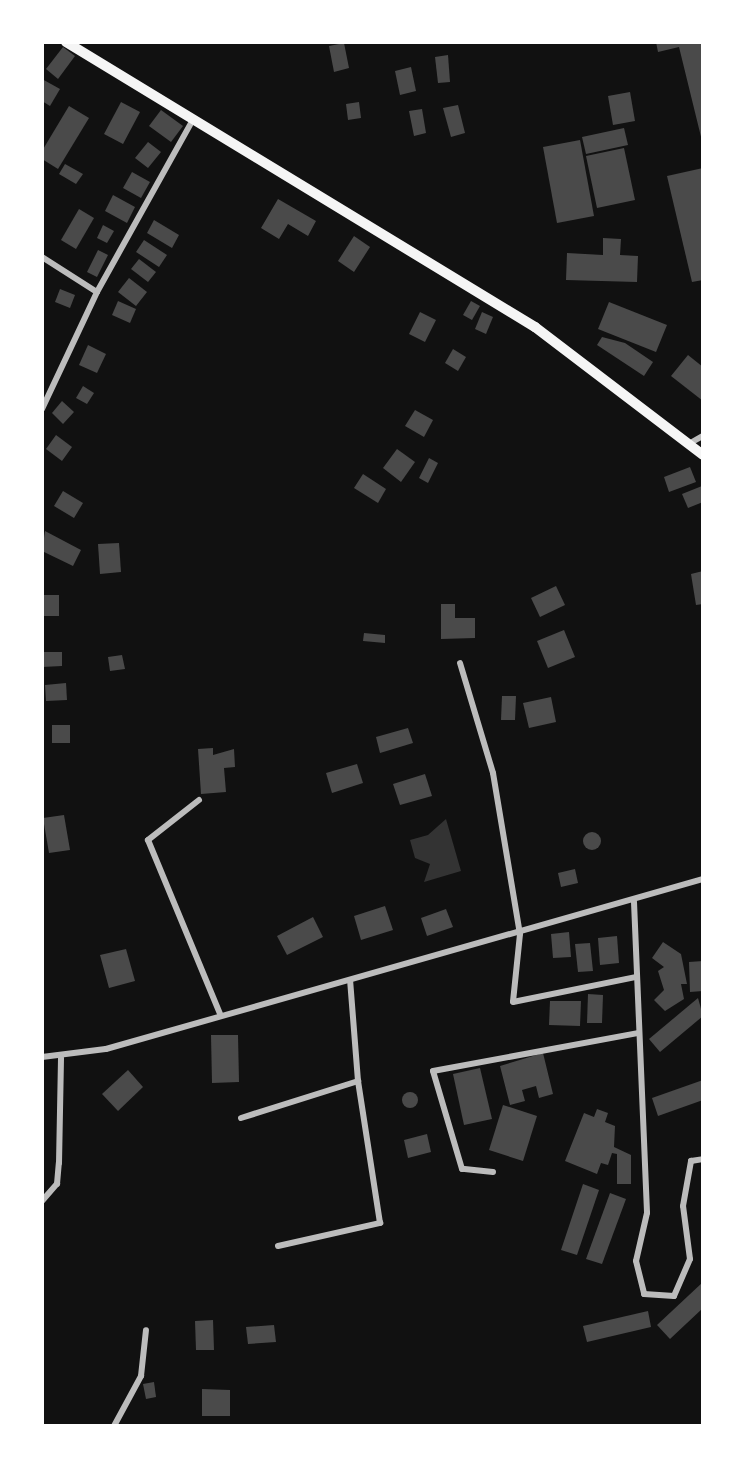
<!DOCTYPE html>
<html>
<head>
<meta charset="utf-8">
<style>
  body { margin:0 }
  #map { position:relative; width:745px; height:1468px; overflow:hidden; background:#111; font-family:Helvetica,sans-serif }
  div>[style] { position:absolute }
  .water>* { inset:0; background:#333 }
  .building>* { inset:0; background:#4a4a4a }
  .round { border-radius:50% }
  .minor>* { height:6px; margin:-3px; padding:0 3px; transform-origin:3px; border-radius:3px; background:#bcbcbc }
  .primary>* { height:10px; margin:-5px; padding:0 5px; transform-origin:5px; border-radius:5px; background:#f5f5f5 }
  span { translate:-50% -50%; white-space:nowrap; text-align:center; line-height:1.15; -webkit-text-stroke:7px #fff; paint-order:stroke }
  .frame { position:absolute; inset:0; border:44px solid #fff; pointer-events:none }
</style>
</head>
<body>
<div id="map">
  <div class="water">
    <div style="clip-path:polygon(446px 819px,461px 871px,424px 882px,430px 864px,415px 858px,410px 840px,428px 835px)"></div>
  </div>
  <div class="building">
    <div style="clip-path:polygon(656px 42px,703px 42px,703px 145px,679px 47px,658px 52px)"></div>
    <div style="clip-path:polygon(344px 43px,349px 68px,334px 72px,329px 46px)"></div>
    <div style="clip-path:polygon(63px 47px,75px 56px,58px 79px,46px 69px)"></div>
    <div style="clip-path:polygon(448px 55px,450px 82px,438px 83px,435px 57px)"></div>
    <div style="clip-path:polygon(411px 67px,416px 91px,400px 95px,395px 71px)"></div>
    <div style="clip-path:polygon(42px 79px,60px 89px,50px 106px,42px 101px)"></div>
    <div style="clip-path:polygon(630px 92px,635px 121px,613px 125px,608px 96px)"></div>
    <div style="clip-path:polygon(121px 102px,140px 112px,123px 144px,104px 134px)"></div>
    <div style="clip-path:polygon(359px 102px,361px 118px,348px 120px,346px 104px)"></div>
    <div style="clip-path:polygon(458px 105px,465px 133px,451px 137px,443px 108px)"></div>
    <div style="clip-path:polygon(69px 106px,89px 118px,58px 169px,42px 159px,42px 151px)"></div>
    <div style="clip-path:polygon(422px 109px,426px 133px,414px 136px,409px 111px)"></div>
    <div style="clip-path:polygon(161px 110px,183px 126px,171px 142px,149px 126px)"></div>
    <div style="clip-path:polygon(624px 128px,628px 145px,586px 154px,582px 137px)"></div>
    <div style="clip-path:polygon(580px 140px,594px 216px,557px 223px,543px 147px)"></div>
    <div style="clip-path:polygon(148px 142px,161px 152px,148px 168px,135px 158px)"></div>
    <div style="clip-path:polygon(624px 148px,635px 200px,597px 208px,586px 156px)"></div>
    <div style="clip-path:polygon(65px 164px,83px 174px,76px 184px,59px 174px)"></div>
    <div style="clip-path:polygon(703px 168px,703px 280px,692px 282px,667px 176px)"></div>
    <div style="clip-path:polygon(132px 172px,150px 182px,141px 198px,123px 188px)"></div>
    <div style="clip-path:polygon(113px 195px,135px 207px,127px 223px,105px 211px)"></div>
    <div style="clip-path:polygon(278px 199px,316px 221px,308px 236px,288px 224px,279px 239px,261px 228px)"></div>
    <div style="clip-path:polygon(79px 209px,94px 218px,76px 249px,61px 240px)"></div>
    <div style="clip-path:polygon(154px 220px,179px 235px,172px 248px,147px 233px)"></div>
    <div style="clip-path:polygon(103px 225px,114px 231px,107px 243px,97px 238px)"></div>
    <div style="clip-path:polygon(354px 236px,370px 247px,354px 272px,338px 261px)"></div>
    <div style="clip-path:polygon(603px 238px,621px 239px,620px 255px,638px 256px,637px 282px,566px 280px,567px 253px,603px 255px)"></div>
    <div style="clip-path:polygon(144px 240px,167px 255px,159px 267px,136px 252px)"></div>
    <div style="clip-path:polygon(98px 250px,108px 255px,97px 277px,87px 272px)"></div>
    <div style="clip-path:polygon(139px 259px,156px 272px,148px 282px,131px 269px)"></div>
    <div style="clip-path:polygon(129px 278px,147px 292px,136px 306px,118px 292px)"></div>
    <div style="clip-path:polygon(60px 289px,75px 295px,70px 308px,55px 302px)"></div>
    <div style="clip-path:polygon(118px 301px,136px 309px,130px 323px,112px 315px)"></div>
    <div style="clip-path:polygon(471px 301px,480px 306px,472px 320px,463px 315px)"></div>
    <div style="clip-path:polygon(609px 302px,667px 325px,656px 352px,598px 329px)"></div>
    <div style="clip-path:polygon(420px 312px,436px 320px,425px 342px,409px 334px)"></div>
    <div style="clip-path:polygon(482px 312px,493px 317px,486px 334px,475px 329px)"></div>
    <div style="clip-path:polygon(602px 337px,625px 343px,653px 362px,644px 376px,597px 345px)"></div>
    <div style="clip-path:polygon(88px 345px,106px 354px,97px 373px,79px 365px)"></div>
    <div style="clip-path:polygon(453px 349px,466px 357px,458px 371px,445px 363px)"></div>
    <div style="clip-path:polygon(688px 355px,703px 367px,703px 401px,671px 376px)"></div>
    <div style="clip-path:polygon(83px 386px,94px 393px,87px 404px,76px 398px)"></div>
    <div style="clip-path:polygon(62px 401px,74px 412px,63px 424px,52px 413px)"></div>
    <div style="clip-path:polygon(415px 410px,433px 420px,424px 437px,405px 426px)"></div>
    <div style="clip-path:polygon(56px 435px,72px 447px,62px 461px,46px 449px)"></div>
    <div style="clip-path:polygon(397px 449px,415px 462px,401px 482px,383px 468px)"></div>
    <div style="clip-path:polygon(429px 458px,438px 463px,428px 483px,419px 478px)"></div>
    <div style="clip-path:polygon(690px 467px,696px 482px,669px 492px,664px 477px)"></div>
    <div style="clip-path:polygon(363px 474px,386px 489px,378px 503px,354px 488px)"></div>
    <div style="clip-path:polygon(702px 486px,703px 502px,688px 508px,682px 494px)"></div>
    <div style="clip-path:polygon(63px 491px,83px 503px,74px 518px,54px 506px)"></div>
    <div style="clip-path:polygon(45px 531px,81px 550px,73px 566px,42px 551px)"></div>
    <div style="clip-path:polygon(119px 543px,121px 572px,100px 574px,98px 544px)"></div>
    <div style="clip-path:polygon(703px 571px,703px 604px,696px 605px,691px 574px)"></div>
    <div style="clip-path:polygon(556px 586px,565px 605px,540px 617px,531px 598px)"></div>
    <div style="clip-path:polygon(44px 595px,59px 595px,59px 616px,44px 616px)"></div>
    <div style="clip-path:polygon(441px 604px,455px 604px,455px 618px,475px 618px,475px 638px,441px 639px)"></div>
    <div style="clip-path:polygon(564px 630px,575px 657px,548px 668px,537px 641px)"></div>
    <div style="clip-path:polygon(364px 633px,385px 635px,385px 643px,363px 641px)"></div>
    <div style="clip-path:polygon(42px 652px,62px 652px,62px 666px,42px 667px)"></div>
    <div style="clip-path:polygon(122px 655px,125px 669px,110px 671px,108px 657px)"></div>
    <div style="clip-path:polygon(66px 683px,67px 700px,46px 701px,45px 685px)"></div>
    <div style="clip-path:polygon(502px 696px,516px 696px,515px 720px,501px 720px)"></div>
    <div style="clip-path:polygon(551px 697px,556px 722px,529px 728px,523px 703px)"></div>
    <div style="clip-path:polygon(52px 725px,70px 725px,70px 743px,52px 743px)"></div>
    <div style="clip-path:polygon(408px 728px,413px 743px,380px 753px,376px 737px)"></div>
    <div style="clip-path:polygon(213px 748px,213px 755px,234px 749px,235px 767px,224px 768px,226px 792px,201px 794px,198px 749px)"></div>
    <div style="clip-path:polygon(357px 764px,363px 783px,332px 793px,326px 773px)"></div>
    <div style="clip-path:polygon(425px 774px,432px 796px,400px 805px,393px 784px)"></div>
    <div style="clip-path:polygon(64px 815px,70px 850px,49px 853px,43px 818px)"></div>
    <div class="round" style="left:583px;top:832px;width:18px;height:18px"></div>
    <div style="clip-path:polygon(575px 869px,578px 883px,561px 887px,558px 873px)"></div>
    <div style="clip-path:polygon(385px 906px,393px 930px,361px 940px,354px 916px)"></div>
    <div style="clip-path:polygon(446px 909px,453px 927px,427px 936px,421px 918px)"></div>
    <div style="clip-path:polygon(313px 917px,323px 937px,287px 955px,277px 936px)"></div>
    <div style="clip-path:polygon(569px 932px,571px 957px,553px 958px,551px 934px)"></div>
    <div style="clip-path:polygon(617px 936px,619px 963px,600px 965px,598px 938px)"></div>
    <div style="clip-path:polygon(663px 942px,681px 954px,687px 984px,681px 984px,684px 999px,665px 1011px,654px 1000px,664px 990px,658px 971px,664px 967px,652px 958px)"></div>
    <div style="clip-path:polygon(590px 943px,593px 971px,578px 972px,575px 944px)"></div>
    <div style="clip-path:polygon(126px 949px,135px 981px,109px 988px,100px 955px)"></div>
    <div style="clip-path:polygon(703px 961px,703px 991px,690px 992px,689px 962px)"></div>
    <div style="clip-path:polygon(588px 994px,603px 995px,602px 1023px,587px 1023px)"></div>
    <div style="clip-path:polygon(698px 998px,703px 1016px,660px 1052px,649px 1039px)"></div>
    <div style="clip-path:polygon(550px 1001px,581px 1001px,580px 1026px,549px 1025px)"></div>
    <div style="clip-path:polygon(211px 1035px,238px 1035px,239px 1082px,212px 1083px)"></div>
    <div style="clip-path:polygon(543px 1053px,553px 1094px,539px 1098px,536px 1086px,522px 1090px,525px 1101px,510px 1105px,500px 1066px)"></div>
    <div style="clip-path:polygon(480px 1068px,492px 1119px,464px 1125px,453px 1074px)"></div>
    <div style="clip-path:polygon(128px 1070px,143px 1087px,118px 1111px,102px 1094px)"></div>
    <div style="clip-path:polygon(703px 1080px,703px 1100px,658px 1116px,652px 1098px)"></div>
    <div class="round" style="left:402px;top:1092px;width:16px;height:16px"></div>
    <div style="clip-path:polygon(503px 1105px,537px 1116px,523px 1161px,489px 1150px)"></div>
    <div style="clip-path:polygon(597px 1109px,608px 1113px,605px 1122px,615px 1126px,614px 1147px,631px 1155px,631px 1184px,617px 1184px,617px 1154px,612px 1153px,608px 1165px,601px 1163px,597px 1174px,565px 1161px,584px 1113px,594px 1117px)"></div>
    <div style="clip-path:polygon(427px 1134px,431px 1152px,408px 1158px,404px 1140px)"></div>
    <div style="clip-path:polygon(583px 1184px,599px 1190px,577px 1255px,561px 1250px)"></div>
    <div style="clip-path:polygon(610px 1193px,626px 1199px,602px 1264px,586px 1259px)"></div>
    <div style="clip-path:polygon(703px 1282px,703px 1308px,670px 1339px,657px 1325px)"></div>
    <div style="clip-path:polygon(648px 1311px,651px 1327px,587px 1342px,583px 1326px)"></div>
    <div style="clip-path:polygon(213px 1320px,214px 1350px,196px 1350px,195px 1321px)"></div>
    <div style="clip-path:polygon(274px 1325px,276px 1342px,248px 1344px,246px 1327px)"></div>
    <div style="clip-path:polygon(154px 1382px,156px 1397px,146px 1399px,143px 1384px)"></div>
    <div style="clip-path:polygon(202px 1389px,230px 1390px,230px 1416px,202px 1416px)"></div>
  </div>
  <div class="minor">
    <div style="left:42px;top:257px;width:65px;rotate:32.5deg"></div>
    <div style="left:42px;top:409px;width:129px;rotate:-64.8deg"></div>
    <div style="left:97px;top:292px;width:199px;rotate:-60.9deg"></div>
    <div style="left:692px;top:442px;width:13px;rotate:-29deg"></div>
    <div style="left:460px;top:663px;width:115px;rotate:73.3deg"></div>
    <div style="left:493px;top:773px;width:163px;rotate:80.5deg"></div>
    <div style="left:520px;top:934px;width:68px;rotate:95.9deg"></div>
    <div style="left:513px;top:1002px;width:126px;rotate:-11.5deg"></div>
    <div style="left:199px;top:800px;width:65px;rotate:141.9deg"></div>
    <div style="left:148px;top:840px;width:188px;rotate:67.5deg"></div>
    <div style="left:634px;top:902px;width:311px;rotate:87.6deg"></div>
    <div style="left:647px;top:1213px;width:49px;rotate:102.9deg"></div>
    <div style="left:636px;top:1261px;width:34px;rotate:76deg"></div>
    <div style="left:644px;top:1294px;width:30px;rotate:4deg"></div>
    <div style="left:674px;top:1296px;width:40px;rotate:-66.6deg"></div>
    <div style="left:690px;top:1259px;width:53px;rotate:-97.5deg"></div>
    <div style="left:683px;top:1206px;width:46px;rotate:-79.9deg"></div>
    <div style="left:691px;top:1161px;width:12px;rotate:-9deg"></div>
    <div style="left:42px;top:1057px;width:64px;rotate:-7.1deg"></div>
    <div style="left:106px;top:1049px;width:621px;rotate:-15.89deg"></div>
    <div style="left:241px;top:1118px;width:123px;rotate:-17.5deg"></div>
    <div style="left:358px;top:1081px;width:101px;rotate:-94.5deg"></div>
    <div style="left:493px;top:1172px;width:31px;rotate:-174deg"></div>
    <div style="left:462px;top:1169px;width:102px;rotate:-106.5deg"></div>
    <div style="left:433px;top:1071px;width:208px;rotate:-10.5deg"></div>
    <div style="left:42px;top:1201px;width:23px;rotate:-49deg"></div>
    <div style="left:57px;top:1184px;width:21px;rotate:-85deg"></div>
    <div style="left:59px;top:1163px;width:105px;rotate:-88.9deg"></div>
    <div style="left:278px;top:1246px;width:105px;rotate:-12.7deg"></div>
    <div style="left:380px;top:1223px;width:144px;rotate:-98.8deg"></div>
    <div style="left:114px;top:1426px;width:57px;rotate:-61.6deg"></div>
    <div style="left:141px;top:1376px;width:46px;rotate:-83.8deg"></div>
  </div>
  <div class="primary">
    <div style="left:66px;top:42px;width:549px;rotate:31.29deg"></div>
    <div style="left:535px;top:327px;width:211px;rotate:37.3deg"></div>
  </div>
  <div class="frame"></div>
</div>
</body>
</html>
